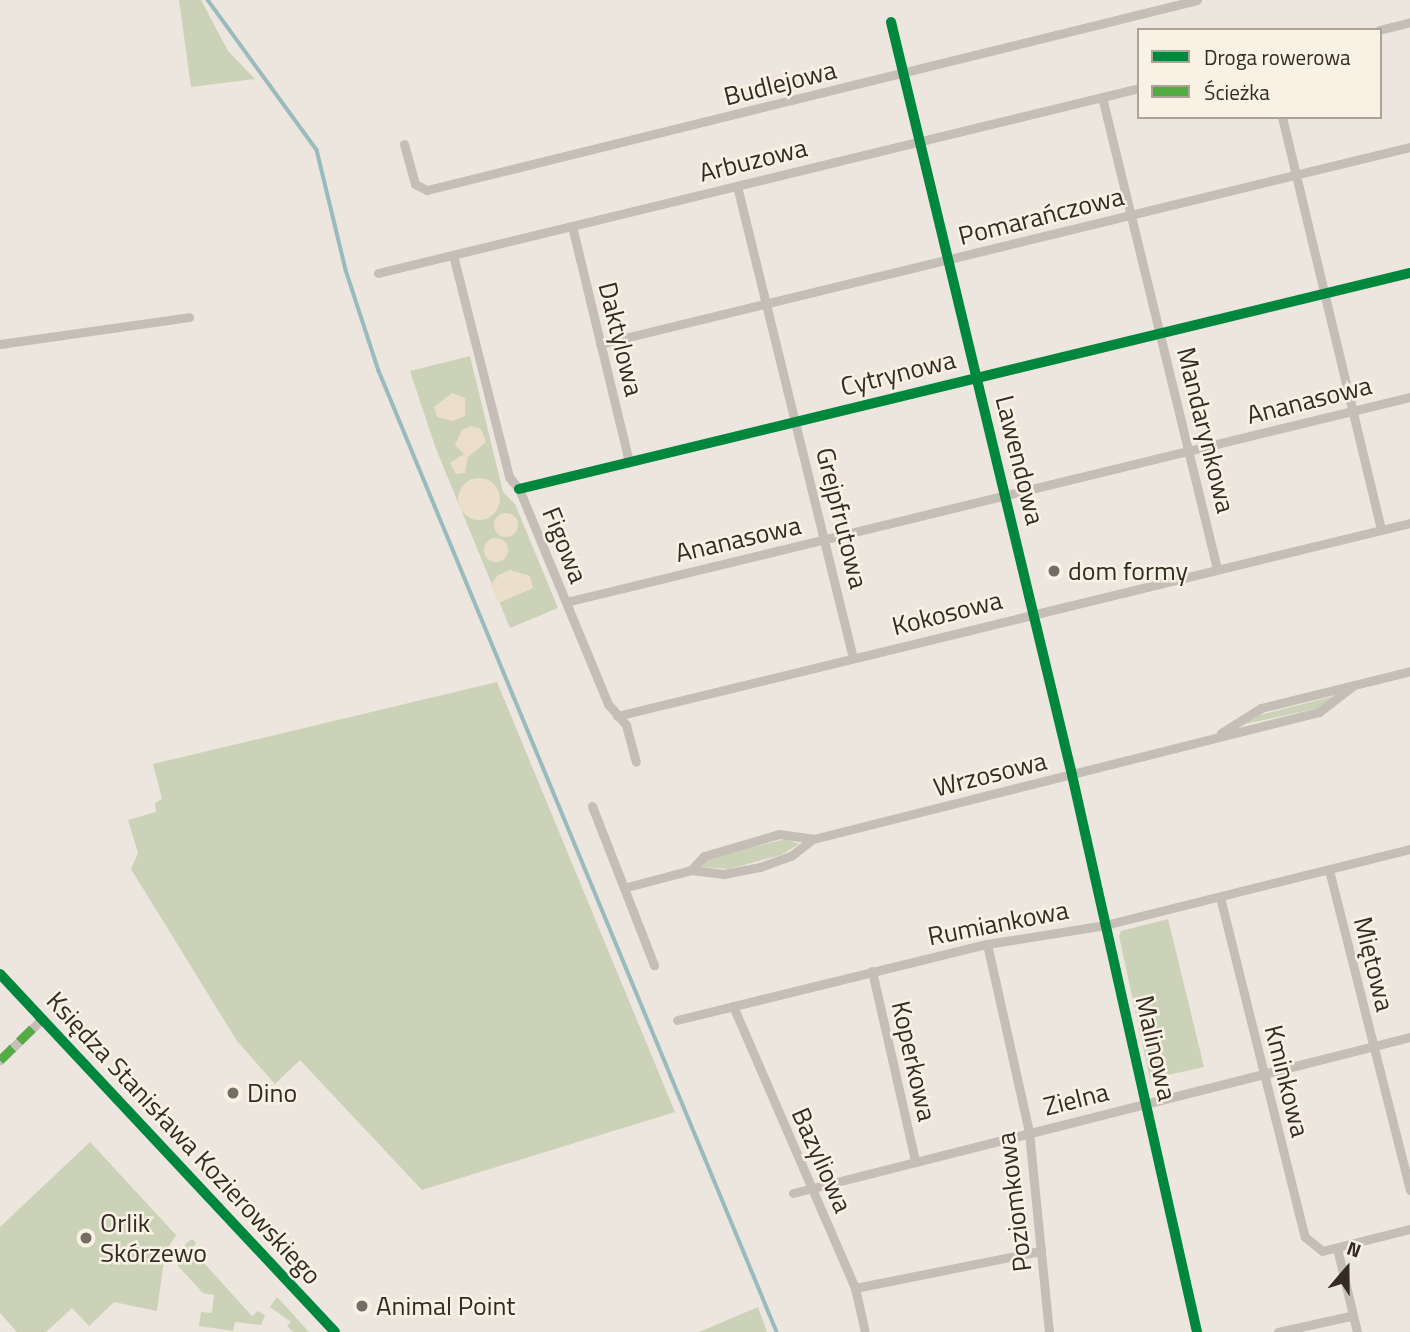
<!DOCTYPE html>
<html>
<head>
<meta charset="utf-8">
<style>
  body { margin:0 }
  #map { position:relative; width:1410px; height:1332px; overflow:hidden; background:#ece6de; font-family:"Titillium Web",sans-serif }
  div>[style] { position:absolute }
  .green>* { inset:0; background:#cbd2b7 }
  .plaza>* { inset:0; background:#ebdfcc }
  .round { border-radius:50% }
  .stream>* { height:3.5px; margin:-1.75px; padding:0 1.75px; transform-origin:1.75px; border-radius:1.75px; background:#99bbbe }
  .minor>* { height:9px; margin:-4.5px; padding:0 4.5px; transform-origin:4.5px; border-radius:4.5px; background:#c4beb7 }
  .tertiary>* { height:10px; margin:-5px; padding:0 5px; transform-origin:5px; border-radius:5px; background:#c4beb7 }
  .quiet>* { height:9px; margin-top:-4.5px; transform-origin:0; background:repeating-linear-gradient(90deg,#54ab44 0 18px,transparent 0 27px) }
  .cycleway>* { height:10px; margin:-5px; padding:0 5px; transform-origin:5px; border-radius:5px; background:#00873e }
  .dots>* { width:19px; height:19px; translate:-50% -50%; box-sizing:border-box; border:4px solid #f9f1e4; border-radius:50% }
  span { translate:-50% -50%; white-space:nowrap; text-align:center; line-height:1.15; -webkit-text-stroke:5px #f9f1e4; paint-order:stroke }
  .street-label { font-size:26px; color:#352b26 }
  .poi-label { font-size:26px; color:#352b26 }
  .left { translate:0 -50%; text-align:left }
  .legend { position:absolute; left:1137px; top:28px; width:245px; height:91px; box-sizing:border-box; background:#f9f1e4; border:2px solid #aba298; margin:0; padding:9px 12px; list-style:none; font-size:21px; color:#352b26 }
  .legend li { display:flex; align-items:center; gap:14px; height:35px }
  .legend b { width:35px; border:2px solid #aba298 }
  .north { position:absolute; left:1312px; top:1234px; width:70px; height:70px; -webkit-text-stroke:5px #f9f1e4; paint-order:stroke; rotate:20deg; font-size:19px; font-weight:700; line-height:28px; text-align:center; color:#352b26 }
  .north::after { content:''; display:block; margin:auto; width:24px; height:32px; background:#352b26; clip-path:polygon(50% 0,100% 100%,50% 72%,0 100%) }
</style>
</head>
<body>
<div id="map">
  <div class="green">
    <div style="clip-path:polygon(179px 0,201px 0,228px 51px,255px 79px,191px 87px)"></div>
    <div style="clip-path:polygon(470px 356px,503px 492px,515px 504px,558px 608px,510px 628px,436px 449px,410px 371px)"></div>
    <div style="clip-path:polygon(497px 682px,675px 1112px,422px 1190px,300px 1060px,275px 1084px,237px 1041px,131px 869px,138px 853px,128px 820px,156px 812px,155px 803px,162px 799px,153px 764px)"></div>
    <div style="clip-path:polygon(1334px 696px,1319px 708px,1245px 724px,1260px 715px)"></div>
    <div style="clip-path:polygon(786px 839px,799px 844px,781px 855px,729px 869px,699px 867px,706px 858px)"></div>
    <div style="clip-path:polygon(1168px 919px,1204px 1067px,1150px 1079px,1119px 936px,1121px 931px)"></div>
    <div style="clip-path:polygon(90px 1142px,176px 1235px,165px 1252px,157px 1311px,114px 1302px,89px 1326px,72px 1308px,46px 1332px,17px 1332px,0 1313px,0 1227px)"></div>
    <div style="clip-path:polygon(192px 1239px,196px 1243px,192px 1250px,252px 1316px,258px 1311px,265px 1315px,261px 1325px,235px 1322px,233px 1331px,199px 1326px,201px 1312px,212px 1313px,214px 1295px,203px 1293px,178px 1266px,179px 1249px)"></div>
    <div style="clip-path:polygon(277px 1297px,309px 1332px,293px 1332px,287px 1326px,291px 1322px,270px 1307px)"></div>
    <div style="clip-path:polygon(758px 1307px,767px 1332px,699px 1332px)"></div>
  </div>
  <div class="plaza">
    <div style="clip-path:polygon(452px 393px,465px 398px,465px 416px,453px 421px,437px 417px,434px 407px)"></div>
    <div style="clip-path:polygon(471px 426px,481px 429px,486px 442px,468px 457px,465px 473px,456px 474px,450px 463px,464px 454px,455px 445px,462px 430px)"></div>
    <div class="round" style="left:458px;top:478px;width:42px;height:42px"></div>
    <div class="round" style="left:494px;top:513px;width:24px;height:24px"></div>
    <div class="round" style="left:484px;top:538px;width:24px;height:24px"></div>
    <div style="clip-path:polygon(510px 570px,530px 576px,533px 588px,499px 603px,491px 585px,498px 575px)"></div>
  </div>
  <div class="stream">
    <div style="left:208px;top:0;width:185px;rotate:54deg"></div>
    <div style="left:317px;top:150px;width:123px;rotate:76.4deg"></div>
    <div style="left:346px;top:270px;width:106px;rotate:71.9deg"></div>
    <div style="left:379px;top:371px;width:1040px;rotate:67.5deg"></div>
  </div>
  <div class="minor">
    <div style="left:891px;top:22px;width:774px;rotate:76.48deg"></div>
    <div style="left:1072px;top:775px;width:571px;rotate:77.35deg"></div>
    <div style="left:1379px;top:30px;width:32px;rotate:-14deg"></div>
    <div style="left:1102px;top:97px;width:486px;rotate:76.3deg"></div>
    <div style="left:1282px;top:117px;width:424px;rotate:76.5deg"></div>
    <div style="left:404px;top:144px;width:41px;rotate:74.6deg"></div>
    <div style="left:415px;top:184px;width:13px;rotate:27deg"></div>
    <div style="left:427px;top:190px;width:793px;rotate:-13.86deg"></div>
    <div style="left:737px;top:186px;width:485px;rotate:76.2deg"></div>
    <div style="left:572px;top:226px;width:243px;rotate:76.4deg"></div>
    <div style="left:453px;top:255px;width:229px;rotate:75.8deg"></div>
    <div style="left:509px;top:477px;width:16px;rotate:50deg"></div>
    <div style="left:519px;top:489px;width:233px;rotate:67.5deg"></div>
    <div style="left:608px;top:704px;width:28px;rotate:49deg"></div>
    <div style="left:626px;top:725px;width:38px;rotate:75deg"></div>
    <div style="left:378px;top:273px;width:783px;rotate:-13.66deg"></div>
    <div style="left:0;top:344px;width:191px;rotate:-8.1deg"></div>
    <div style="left:600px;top:344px;width:834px;rotate:-13.67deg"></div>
    <div style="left:519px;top:489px;width:917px;rotate:-13.63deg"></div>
    <div style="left:566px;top:602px;width:869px;rotate:-13.65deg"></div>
    <div style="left:617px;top:716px;width:816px;rotate:-13.68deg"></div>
    <div style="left:1221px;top:733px;width:47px;rotate:-32deg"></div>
    <div style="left:1261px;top:708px;width:154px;rotate:-13.9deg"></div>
    <div style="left:592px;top:806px;width:171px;rotate:68.7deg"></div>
    <div style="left:691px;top:870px;width:19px;rotate:-47deg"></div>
    <div style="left:704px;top:856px;width:78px;rotate:-16.3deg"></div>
    <div style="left:779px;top:834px;width:34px;rotate:8deg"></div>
    <div style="left:813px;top:839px;width:522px;rotate:-14.09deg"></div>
    <div style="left:1319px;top:712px;width:44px;rotate:-37.6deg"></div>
    <div style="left:1329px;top:870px;width:330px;rotate:75.8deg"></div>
    <div style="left:627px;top:887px;width:66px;rotate:-14.9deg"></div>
    <div style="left:691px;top:870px;width:33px;rotate:7deg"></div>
    <div style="left:724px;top:874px;width:37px;rotate:-11deg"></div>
    <div style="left:760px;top:867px;width:33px;rotate:-20deg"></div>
    <div style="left:791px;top:856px;width:28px;rotate:-38deg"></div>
    <div style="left:1220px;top:897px;width:350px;rotate:76deg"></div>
    <div style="left:1305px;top:1237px;width:22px;rotate:39deg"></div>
    <div style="left:1322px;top:1251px;width:91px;rotate:-14deg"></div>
    <div style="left:987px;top:944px;width:193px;rotate:77.4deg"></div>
    <div style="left:1029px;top:1132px;width:201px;rotate:84.3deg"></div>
    <div style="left:872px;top:971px;width:194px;rotate:77.2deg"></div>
    <div style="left:733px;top:1006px;width:307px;rotate:66.6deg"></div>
    <div style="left:855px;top:1288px;width:45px;rotate:77.2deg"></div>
    <div style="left:677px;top:1020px;width:319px;rotate:-13.8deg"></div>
    <div style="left:987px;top:944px;width:120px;rotate:-9.1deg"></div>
    <div style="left:1105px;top:925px;width:314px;rotate:-14deg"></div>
    <div style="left:0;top:1060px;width:59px;rotate:-44.3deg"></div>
    <div style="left:793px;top:1193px;width:636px;rotate:-14.19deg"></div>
    <div style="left:1337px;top:1248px;width:86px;rotate:76.6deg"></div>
    <div style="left:855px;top:1288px;width:190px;rotate:-11.3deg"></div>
    <div style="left:1278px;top:1332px;width:74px;rotate:-12.5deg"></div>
  </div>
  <div class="tertiary">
    <div style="left:0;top:974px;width:490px;rotate:46.9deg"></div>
  </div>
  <div class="quiet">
    <div style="left:0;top:1060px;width:59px;rotate:-44.3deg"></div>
  </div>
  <div class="cycleway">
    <div style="left:891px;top:22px;width:774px;rotate:76.48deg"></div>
    <div style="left:1072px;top:775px;width:571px;rotate:77.35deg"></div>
    <div style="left:519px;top:489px;width:917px;rotate:-13.63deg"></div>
    <div style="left:0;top:974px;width:490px;rotate:46.9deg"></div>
  </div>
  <div class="dots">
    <div style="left:1054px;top:571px;background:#756c66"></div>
    <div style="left:233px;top:1093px;background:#756c66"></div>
    <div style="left:86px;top:1238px;background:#756c66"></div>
    <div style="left:362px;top:1306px;background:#756c66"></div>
  </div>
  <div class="street-label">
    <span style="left:780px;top:83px;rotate:-14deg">Budlejowa</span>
    <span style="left:753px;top:160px;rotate:-14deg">Arbuzowa</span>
    <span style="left:1041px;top:216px;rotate:-14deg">Pomarańczowa</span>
    <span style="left:621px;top:339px;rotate:76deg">Daktylowa</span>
    <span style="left:898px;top:373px;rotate:-14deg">Cytrynowa</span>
    <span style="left:1309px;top:400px;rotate:-14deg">Ananasowa</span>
    <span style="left:1206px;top:430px;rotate:76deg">Mandarynkowa</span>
    <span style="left:1020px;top:460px;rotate:76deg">Lawendowa</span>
    <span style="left:842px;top:518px;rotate:76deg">Grejpfrutowa</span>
    <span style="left:738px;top:539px;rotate:-13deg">Ananasowa</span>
    <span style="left:565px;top:545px;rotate:68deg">Figowa</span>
    <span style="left:947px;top:613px;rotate:-14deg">Kokosowa</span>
    <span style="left:990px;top:774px;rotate:-14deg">Wrzosowa</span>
    <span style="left:998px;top:923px;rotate:-11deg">Rumiankowa</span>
    <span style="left:1374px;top:964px;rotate:76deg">Miętowa</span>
    <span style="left:1156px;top:1048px;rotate:77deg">Malinowa</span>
    <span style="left:914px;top:1061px;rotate:77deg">Koperkowa</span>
    <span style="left:1287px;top:1081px;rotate:76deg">Kminkowa</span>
    <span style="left:1076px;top:1099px;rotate:-14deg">Zielna</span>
    <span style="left:184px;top:1138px;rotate:47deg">Księdza Stanisława Kozierowskiego</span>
    <span style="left:822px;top:1160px;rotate:66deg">Bazyliowa</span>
    <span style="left:1014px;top:1202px;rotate:-97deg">Poziomkowa</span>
  </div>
  <div class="poi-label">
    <span class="left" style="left:1068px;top:571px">dom formy</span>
    <span class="left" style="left:247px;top:1093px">Dino</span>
    <span class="left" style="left:100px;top:1238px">Orlik<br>Skórzewo</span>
    <span class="left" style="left:376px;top:1306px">Animal Point</span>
  </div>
  <ul class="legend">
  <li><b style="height:9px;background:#00873e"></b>Droga rowerowa</li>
  <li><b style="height:9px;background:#54ab44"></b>Ścieżka</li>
  </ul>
  <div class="north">N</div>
</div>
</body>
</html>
